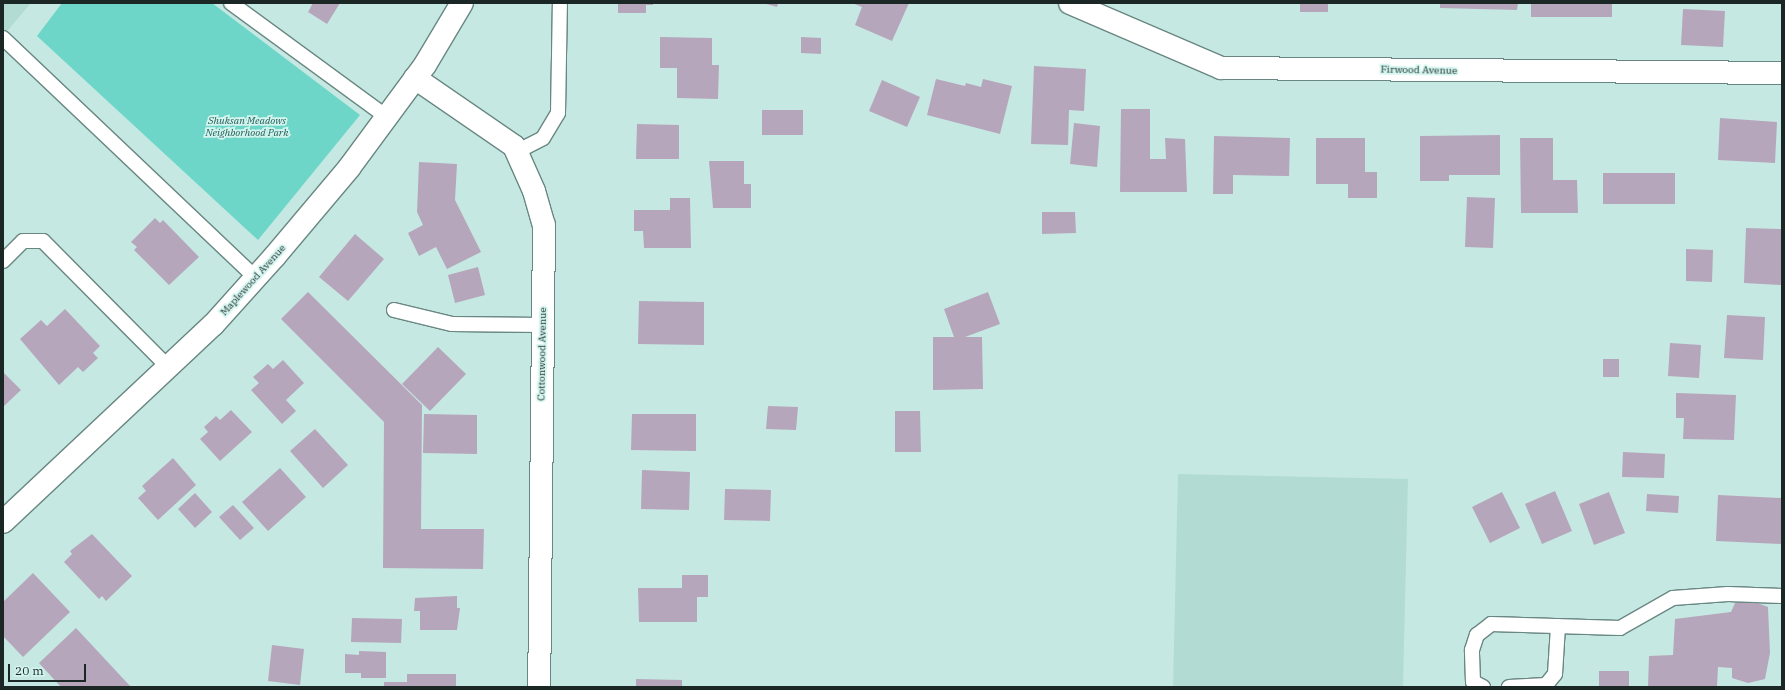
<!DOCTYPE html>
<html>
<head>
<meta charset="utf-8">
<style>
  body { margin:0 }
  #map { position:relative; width:1785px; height:690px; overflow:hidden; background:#c6e8e2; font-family:"IBM Plex Serif",serif }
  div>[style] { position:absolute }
  .built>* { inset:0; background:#b2dbd4 }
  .green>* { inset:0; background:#6dd6c8 }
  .building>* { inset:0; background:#b6a6bc }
  .roads { filter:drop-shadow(1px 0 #698782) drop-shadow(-1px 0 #698782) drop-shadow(0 1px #698782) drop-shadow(0 -1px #698782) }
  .service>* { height:14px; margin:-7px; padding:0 7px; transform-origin:7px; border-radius:7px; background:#fff }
  .minor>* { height:22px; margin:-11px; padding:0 11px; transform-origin:11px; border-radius:11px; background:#fff }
  .tertiary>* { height:22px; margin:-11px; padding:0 11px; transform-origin:11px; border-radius:11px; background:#fff }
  span { translate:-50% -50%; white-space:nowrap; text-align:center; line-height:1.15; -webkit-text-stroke:3.5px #d3f5ef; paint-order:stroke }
  .street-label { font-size:10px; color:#1b2725 }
  .park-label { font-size:10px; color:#205b53; font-style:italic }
  .frame { position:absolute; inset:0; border:4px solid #1b2725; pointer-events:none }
  .scale { position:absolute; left:8px; top:664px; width:78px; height:18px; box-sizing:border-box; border:2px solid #1b2725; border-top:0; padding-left:5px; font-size:12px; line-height:14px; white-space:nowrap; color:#1b2725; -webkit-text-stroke:3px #d3f5ef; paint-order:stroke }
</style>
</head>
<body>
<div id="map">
  <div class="built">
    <div style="clip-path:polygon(3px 3px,31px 3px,3px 36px)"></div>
    <div style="clip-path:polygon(1178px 474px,1408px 479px,1403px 687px,1173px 687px)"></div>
  </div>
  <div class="green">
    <div style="clip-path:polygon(62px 3px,212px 3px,360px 115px,258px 240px,37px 36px)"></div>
  </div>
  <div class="building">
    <div style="clip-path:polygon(313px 3px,340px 3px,327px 24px,308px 12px)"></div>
    <div style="clip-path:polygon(618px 3px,653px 3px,653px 5px,646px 5px,646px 13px,618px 13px)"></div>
    <div style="clip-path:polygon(763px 3px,778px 3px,777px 7px)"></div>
    <div style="clip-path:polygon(852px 3px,909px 3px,892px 41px,855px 25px,862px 7px)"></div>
    <div style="clip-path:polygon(1300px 3px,1328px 3px,1328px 12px,1300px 12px)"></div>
    <div style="clip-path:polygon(1440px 3px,1518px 3px,1517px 10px,1440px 8px)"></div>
    <div style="clip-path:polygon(1531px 3px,1612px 3px,1612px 17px,1531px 17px)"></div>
    <div style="clip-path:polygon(1683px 9px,1725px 11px,1723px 47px,1681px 45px)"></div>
    <div style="clip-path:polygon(660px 37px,712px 38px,712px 65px,719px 65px,718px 99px,677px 98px,677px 68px,660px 68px)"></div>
    <div style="clip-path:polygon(801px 37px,821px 38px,821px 54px,801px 53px)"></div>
    <div style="clip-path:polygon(1034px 66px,1086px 69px,1084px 111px,1069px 110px,1068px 145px,1031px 144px)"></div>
    <div style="clip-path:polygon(936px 79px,965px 86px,966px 83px,981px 87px,983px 79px,1012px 86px,1000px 134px,927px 115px)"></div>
    <div style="clip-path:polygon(882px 80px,920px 97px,907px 127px,869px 111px)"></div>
    <div style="clip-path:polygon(1121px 109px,1150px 109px,1150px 159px,1166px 159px,1165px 138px,1185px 139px,1187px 192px,1120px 192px)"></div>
    <div style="clip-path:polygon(762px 110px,803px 110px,803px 135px,762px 135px)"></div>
    <div style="clip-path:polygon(1720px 118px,1777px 122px,1775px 163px,1718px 160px)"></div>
    <div style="clip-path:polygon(1074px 123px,1100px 126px,1097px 167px,1070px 164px)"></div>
    <div style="clip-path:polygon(637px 124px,679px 125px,679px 159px,636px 159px)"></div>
    <div style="clip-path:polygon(1500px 135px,1500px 175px,1449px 175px,1449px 181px,1420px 181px,1420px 136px)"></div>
    <div style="clip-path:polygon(1214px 136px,1290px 138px,1289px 176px,1233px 175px,1233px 194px,1213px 194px)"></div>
    <div style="clip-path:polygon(1316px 138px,1365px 138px,1365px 172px,1377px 172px,1377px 198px,1348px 198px,1348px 184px,1316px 184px)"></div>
    <div style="clip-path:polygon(1520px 138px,1553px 138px,1553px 180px,1577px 180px,1578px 213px,1521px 213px)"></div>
    <div style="clip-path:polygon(709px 161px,744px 161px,744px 184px,751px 184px,751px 208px,713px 208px)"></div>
    <div style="clip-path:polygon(419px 162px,457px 164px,455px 200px,481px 252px,447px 269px,436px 247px,419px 256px,408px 233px,423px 225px,417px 212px)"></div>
    <div style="clip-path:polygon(1603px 173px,1675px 173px,1675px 204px,1603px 204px)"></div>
    <div style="clip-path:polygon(1467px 197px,1495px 198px,1493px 248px,1465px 247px)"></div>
    <div style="clip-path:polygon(670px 198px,690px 198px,691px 248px,644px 248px,643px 231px,634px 231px,634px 210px,670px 210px)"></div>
    <div style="clip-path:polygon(1042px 212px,1075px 212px,1076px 233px,1042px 234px)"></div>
    <div style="clip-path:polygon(155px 218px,160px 223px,163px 220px,199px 257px,169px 285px,134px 250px,137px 247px,131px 242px)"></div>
    <div style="clip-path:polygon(1746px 228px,1782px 229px,1781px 285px,1744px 283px)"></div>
    <div style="clip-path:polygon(355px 234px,384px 259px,348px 301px,319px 277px)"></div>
    <div style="clip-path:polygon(1686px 249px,1713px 250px,1712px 282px,1686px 281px)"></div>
    <div style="clip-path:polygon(478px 267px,485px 295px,455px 303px,448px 275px)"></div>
    <div style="clip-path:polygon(308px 292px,422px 405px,421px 529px,484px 529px,483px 569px,383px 568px,384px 422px,281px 319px)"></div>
    <div style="clip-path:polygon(988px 292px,1000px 324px,965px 337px,982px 337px,983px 389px,933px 390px,933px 337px,954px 337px,944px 309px)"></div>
    <div style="clip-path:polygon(639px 301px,704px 302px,704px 345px,638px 344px)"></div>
    <div style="clip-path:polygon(65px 309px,100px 346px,93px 353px,98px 358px,83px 372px,78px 367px,59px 385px,20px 339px,41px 320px,47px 326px)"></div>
    <div style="clip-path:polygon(1727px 315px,1765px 317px,1763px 360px,1724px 358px)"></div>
    <div style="clip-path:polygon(1670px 343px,1701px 345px,1699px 378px,1668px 376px)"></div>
    <div style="clip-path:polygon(438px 347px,466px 374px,430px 411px,402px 384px)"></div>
    <div style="clip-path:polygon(1603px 359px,1619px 359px,1619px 377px,1603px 377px)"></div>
    <div style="clip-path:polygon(283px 360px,304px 383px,286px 400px,296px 411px,282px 424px,251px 390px,259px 383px,253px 377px,268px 364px,273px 369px)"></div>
    <div style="clip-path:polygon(3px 372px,21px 390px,3px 407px)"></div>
    <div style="clip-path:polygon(1676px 393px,1736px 395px,1734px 440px,1683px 439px,1684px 418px,1676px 418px)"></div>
    <div style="clip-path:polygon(768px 406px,798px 407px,796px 430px,766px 429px)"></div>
    <div style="clip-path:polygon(231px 410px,252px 432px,220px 461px,200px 439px,208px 432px,204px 427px,216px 416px,220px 420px)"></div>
    <div style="clip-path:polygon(895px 411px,920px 411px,921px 452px,895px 452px)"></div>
    <div style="clip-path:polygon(424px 414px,477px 415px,477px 454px,423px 453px)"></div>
    <div style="clip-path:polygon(632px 414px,696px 414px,696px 451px,631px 450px)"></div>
    <div style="clip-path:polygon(315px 429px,348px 465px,323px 488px,290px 451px)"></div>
    <div style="clip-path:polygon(1623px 452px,1665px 454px,1664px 478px,1622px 477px)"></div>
    <div style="clip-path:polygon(173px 458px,196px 485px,158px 520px,138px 498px,146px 491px,142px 486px)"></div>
    <div style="clip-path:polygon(280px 468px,306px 497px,268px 531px,242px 502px)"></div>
    <div style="clip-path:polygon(642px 470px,690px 472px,689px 510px,641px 509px)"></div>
    <div style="clip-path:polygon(725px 489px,771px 490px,770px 521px,724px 520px)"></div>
    <div style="clip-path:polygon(1555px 491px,1572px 531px,1542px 544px,1525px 504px)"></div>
    <div style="clip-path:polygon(1502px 492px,1520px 528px,1490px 543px,1472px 507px)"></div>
    <div style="clip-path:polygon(1609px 492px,1625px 533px,1594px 545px,1579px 504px)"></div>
    <div style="clip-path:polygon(195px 493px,212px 512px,195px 528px,178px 509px)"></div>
    <div style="clip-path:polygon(1647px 494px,1679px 496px,1678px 513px,1646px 511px)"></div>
    <div style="clip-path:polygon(1718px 495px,1782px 498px,1782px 544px,1716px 541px)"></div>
    <div style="clip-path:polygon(233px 505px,254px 528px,240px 540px,219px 517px)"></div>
    <div style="clip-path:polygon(92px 534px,132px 576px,106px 601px,102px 596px,99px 599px,64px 562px,72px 554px,70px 551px)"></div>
    <div style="clip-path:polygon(33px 573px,70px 612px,23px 657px,3px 636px,3px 602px)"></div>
    <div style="clip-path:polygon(682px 575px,708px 575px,708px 597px,697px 597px,697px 622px,639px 622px,638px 588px,682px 588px)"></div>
    <div style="clip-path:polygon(457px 596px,457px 608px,460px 608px,457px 630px,420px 630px,420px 611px,414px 611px,415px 598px)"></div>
    <div style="clip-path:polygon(1749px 600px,1768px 607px,1770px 653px,1765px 679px,1748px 683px,1732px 678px,1732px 668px,1718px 667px,1717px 687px,1648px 687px,1649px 656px,1673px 655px,1675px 619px,1731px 612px,1735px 603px)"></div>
    <div style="clip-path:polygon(352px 618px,402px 619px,401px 643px,351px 642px)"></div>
    <div style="clip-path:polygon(76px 628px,131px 687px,61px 687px,39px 663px)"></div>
    <div style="clip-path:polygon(272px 645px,304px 649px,300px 685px,268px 681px)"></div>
    <div style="clip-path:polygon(359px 651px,386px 652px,386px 678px,361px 678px,361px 673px,345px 673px,345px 654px,359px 655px)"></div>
    <div style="clip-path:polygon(1599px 671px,1629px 671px,1629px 687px,1599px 687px)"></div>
    <div style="clip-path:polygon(407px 674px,456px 674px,456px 687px,384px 687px,384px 682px,407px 682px)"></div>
    <div style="clip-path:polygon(636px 679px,682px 680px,682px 687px,636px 687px)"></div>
  </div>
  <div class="roads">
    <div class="service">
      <div style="left:231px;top:3px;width:193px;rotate:36.2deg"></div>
      <div style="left:3px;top:38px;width:349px;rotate:43.5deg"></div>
      <div style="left:516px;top:152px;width:30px;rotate:-27deg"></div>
      <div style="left:543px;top:138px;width:29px;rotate:-59deg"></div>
      <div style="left:558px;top:113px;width:110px;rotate:-89deg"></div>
      <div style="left:3px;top:261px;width:28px;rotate:-45deg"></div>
      <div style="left:23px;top:241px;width:20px"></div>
      <div style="left:43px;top:241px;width:177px;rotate:45.2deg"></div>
      <div style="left:394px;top:310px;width:60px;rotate:13.6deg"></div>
      <div style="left:452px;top:324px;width:90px;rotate:0.6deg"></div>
      <div style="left:1483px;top:687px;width:11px;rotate:-153deg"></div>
      <div style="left:1473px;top:682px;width:32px;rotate:-92deg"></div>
      <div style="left:1472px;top:650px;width:16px;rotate:-72deg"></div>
      <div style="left:1477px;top:635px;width:18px;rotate:-38deg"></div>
      <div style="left:1491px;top:624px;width:129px;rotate:1.8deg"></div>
      <div style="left:1620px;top:628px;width:61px;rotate:-29.5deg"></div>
      <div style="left:1673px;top:598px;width:55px;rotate:-4.2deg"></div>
      <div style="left:1728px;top:594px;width:54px;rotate:2.1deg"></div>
      <div style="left:1509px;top:687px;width:37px;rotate:-3deg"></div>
      <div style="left:1546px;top:685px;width:14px;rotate:-51deg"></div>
      <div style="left:1555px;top:674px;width:48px;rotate:-86.4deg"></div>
    </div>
    <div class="minor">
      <div style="left:1070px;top:3px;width:164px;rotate:23.3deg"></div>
      <div style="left:1221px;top:68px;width:561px;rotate:0.51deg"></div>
    </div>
    <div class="tertiary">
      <div style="left:415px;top:78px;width:120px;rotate:34.5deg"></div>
      <div style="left:514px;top:146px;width:49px;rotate:66deg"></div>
      <div style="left:534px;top:191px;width:35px;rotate:74deg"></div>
      <div style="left:544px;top:225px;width:462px;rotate:90.6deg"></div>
      <div style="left:3px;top:522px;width:288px;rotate:-43.2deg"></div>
      <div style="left:213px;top:325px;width:93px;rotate:-48.1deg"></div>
      <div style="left:275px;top:256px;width:115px;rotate:-49.9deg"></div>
      <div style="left:349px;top:168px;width:128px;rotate:-53.6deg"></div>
      <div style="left:425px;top:65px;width:72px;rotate:-59.2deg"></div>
    </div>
  </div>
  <div class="street-label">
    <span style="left:1419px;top:70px;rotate:1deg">Firwood Avenue</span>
    <span style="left:253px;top:280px;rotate:-48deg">Maplewood Avenue</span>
    <span style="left:542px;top:354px;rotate:-89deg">Cottonwood Avenue</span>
  </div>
  <div class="park-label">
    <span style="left:247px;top:126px">Shuksan Meadows<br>Neighborhood Park</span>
  </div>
  <div class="frame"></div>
  <div class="scale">20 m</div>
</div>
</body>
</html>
